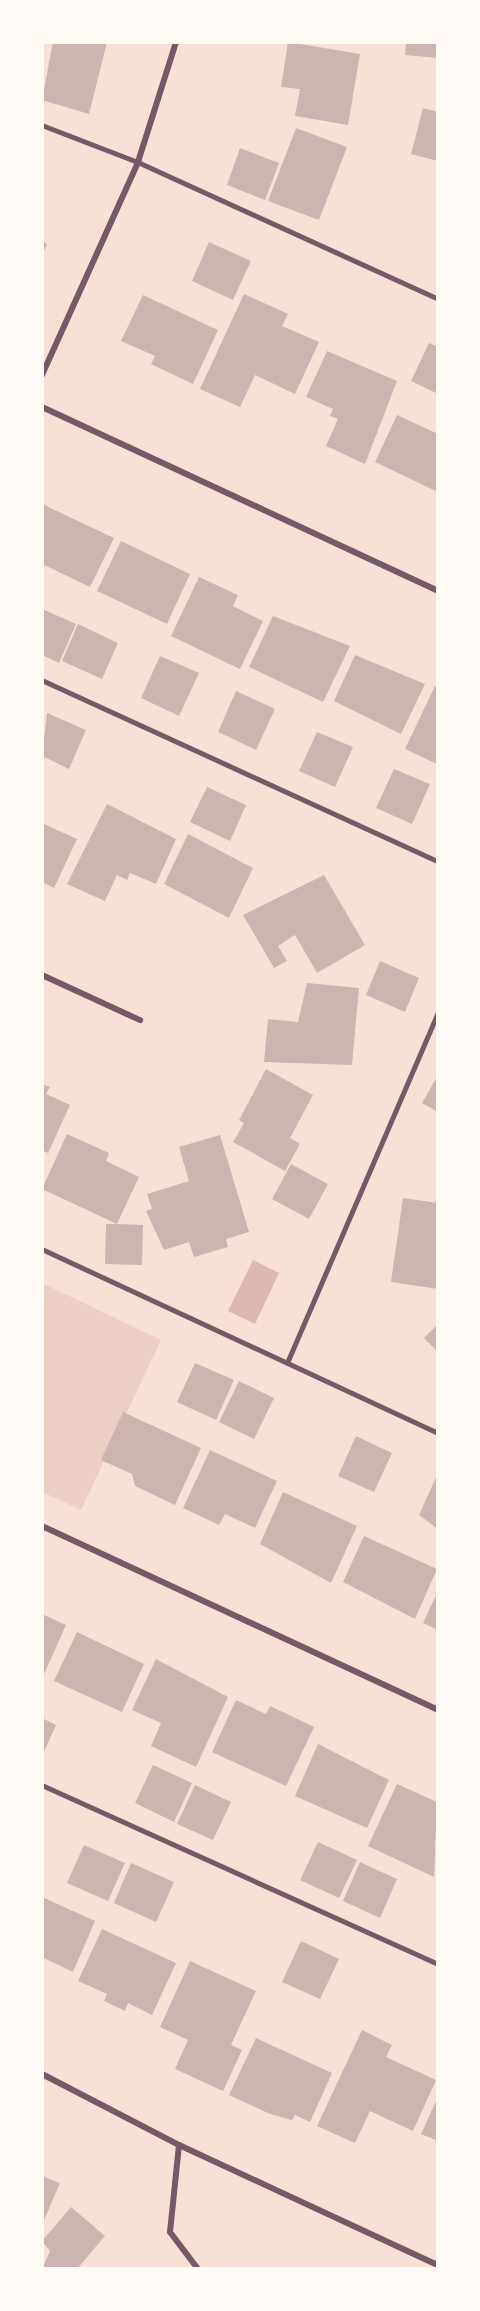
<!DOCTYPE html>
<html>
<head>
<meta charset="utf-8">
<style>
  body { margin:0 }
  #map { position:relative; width:480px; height:2311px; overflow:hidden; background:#f7e1d7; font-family:"Fira Sans",sans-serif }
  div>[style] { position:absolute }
  .green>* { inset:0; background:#ebcfc5 }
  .water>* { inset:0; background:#dcb8b0 }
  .building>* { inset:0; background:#ccb4b1 }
  .service>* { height:4.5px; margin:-2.25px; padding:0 2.25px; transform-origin:2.25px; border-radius:2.25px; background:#755966 }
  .minor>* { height:6px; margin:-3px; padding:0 3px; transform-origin:3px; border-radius:3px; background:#755966 }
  span { translate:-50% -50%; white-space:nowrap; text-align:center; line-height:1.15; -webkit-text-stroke:4.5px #fffaf5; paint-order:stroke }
  .frame { position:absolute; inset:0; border:44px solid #fffaf5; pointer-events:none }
</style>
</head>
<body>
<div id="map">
  <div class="green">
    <div style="clip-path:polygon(42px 1283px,161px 1340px,81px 1510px,42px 1492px)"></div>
  </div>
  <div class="water">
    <div style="clip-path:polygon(253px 1260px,279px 1273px,255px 1324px,228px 1311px)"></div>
  </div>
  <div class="building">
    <div style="clip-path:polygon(53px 42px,107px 42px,89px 114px,42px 100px)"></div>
    <div style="clip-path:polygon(288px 42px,360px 54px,348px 125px,295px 116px,300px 89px,281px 87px)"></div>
    <div style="clip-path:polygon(406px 42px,438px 42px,438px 58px,405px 55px)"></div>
    <div style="clip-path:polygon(423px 108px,438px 112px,438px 161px,411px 154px)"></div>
    <div style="clip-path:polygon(296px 128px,347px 147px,319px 220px,268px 201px)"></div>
    <div style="clip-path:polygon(240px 148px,279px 163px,265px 200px,227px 185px)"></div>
    <div style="clip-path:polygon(42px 241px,47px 244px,42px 256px)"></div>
    <div style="clip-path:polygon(209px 242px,251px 261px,233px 300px,192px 281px)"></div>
    <div style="clip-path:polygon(244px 294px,288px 314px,282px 326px,319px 342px,295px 394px,255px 375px,240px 407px,200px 389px)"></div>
    <div style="clip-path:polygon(143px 295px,218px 330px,193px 384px,151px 364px,155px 356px,121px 341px)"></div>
    <div style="clip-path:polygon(429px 343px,438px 347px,438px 394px,411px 381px)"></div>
    <div style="clip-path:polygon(327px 351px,397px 381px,365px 464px,326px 446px,338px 419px,330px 416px,333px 409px,306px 397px)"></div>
    <div style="clip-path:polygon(397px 415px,438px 434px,438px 492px,375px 462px)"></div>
    <div style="clip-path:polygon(42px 504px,114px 538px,90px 587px,42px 564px)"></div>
    <div style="clip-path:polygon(121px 541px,190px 574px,167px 624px,97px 591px)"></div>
    <div style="clip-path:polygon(199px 577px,238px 595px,233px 606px,263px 621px,240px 669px,171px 636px)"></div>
    <div style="clip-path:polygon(42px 609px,76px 624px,59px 663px,42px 655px)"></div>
    <div style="clip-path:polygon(273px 616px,350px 646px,323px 702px,249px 667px)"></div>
    <div style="clip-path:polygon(78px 624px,118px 643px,102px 679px,62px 661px)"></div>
    <div style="clip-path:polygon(355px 655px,425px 684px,401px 734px,334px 701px)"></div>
    <div style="clip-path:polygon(160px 656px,199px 673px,179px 716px,141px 698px)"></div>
    <div style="clip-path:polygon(435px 686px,438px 688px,437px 764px,405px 749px)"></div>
    <div style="clip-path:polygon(236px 691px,275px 709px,256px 750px,218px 732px)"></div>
    <div style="clip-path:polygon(47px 713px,86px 730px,69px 769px,42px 756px)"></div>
    <div style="clip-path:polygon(317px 732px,353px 747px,335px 787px,299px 771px)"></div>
    <div style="clip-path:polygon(394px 769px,430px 784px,412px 824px,376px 808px)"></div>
    <div style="clip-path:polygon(207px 787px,246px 805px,230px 841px,190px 822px)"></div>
    <div style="clip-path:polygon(107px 804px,176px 839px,156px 884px,130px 873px,127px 880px,117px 875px,105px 901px,67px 884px)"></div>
    <div style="clip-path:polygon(42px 823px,77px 839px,54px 888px,42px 882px)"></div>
    <div style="clip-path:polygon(188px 834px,253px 868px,229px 918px,164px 884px)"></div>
    <div style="clip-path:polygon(324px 875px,365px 945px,317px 973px,295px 935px,278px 946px,287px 961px,274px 968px,243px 915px)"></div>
    <div style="clip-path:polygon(380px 961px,419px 978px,405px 1012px,366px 995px)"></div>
    <div style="clip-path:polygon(307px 983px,359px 988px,352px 1065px,264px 1062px,268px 1019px,298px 1022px)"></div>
    <div style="clip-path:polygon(266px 1069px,313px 1095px,290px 1138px,300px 1144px,285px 1171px,233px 1142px,244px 1123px,239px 1120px)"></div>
    <div style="clip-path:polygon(438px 1075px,438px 1112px,422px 1103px)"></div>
    <div style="clip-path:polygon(42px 1084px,50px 1087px,46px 1094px,70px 1105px,48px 1153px,42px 1150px)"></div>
    <div style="clip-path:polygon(67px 1134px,109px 1153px,106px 1161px,139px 1177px,117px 1224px,143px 1225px,142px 1265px,105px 1264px,106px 1224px,117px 1224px,42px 1189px)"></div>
    <div style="clip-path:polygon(220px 1135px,249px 1232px,226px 1239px,228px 1247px,194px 1257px,189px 1242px,164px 1250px,146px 1211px,152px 1209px,147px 1194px,189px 1181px,179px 1147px)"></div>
    <div style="clip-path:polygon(291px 1164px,328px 1184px,309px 1219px,272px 1199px)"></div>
    <div style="clip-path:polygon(403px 1198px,438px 1203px,438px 1289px,391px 1282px)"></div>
    <div style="clip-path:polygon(438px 1324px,438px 1352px,424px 1338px)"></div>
    <div style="clip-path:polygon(195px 1363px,234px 1380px,216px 1420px,177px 1402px)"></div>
    <div style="clip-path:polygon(239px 1381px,274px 1398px,254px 1439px,219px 1422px)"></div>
    <div style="clip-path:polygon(123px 1412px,201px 1448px,175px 1505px,135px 1486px,132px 1474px,101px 1460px)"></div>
    <div style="clip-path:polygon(356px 1436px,392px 1453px,374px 1492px,338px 1476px)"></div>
    <div style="clip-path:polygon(210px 1450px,277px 1481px,255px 1528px,225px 1514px,219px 1525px,183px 1508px)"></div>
    <div style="clip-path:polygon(438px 1473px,438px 1529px,419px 1515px)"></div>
    <div style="clip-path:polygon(283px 1492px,357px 1526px,331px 1583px,260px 1544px)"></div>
    <div style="clip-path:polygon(364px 1536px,437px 1569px,415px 1619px,343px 1582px)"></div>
    <div style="clip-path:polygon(438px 1591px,438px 1630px,423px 1623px)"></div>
    <div style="clip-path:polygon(42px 1614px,66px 1625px,44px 1674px,42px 1673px)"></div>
    <div style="clip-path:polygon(77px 1632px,144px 1664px,122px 1712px,54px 1681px)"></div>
    <div style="clip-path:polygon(156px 1659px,228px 1697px,196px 1767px,151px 1746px,161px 1723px,132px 1710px)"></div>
    <div style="clip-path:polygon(236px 1700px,266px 1714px,270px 1706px,314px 1727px,286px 1786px,212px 1752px)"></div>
    <div style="clip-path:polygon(42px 1718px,56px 1725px,42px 1756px)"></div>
    <div style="clip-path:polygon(318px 1744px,389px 1780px,367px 1828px,295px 1796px)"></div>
    <div style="clip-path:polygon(153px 1765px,192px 1783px,174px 1822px,135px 1803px)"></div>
    <div style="clip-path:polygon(397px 1784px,437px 1802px,434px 1877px,368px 1846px)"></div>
    <div style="clip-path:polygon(195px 1785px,231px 1802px,213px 1840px,177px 1824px)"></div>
    <div style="clip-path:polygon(318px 1842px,357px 1860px,339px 1898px,300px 1880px)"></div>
    <div style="clip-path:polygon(84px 1845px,125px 1863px,108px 1901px,67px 1883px)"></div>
    <div style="clip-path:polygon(360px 1862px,397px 1879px,380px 1918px,343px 1901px)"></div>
    <div style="clip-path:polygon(131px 1863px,174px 1882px,156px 1922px,114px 1903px)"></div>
    <div style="clip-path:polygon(42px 1897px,95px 1921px,73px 1972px,42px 1957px)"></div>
    <div style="clip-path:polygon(102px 1929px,176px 1963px,152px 2015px,128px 2003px,125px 2011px,104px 2001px,107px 1994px,78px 1981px)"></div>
    <div style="clip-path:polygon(301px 1941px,339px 1959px,320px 1999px,282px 1982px)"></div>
    <div style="clip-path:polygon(190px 1961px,256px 1991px,231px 2045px,242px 2050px,223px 2091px,175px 2069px,188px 2040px,160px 2027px)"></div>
    <div style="clip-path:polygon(362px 2030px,392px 2045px,386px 2057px,436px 2080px,413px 2131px,370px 2111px,355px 2143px,317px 2126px)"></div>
    <div style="clip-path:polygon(256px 2038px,332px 2073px,310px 2122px,295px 2115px,292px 2120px,270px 2114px,229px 2095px)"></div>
    <div style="clip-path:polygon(438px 2097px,438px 2141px,421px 2134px)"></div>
    <div style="clip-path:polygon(42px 2176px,60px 2183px,42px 2225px)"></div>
    <div style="clip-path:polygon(71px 2207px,105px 2236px,77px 2269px,42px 2269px,50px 2251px,42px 2241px)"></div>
  </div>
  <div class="service">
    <div style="left:42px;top:125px;width:103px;rotate:21.1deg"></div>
    <div style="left:138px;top:162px;width:330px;rotate:24.5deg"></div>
    <div style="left:42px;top:680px;width:435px;rotate:24.6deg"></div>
    <div style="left:42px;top:1249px;width:437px;rotate:24.9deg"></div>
    <div style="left:287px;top:1363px;width:382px;rotate:-66.7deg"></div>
    <div style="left:42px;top:1785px;width:435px;rotate:24.3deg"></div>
  </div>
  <div class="minor">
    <div style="left:42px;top:375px;width:234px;rotate:-65.7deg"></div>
    <div style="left:138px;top:162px;width:126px;rotate:-72.4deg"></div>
    <div style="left:42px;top:407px;width:437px;rotate:24.9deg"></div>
    <div style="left:42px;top:975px;width:108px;rotate:24.7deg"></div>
    <div style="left:42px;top:1526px;width:437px;rotate:24.9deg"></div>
    <div style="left:42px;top:2074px;width:154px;rotate:27.4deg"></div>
    <div style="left:179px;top:2145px;width:285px;rotate:24.9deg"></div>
    <div style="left:179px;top:2145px;width:87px;rotate:95.9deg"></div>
    <div style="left:170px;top:2232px;width:46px;rotate:52.9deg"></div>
  </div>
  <div class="frame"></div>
</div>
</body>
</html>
